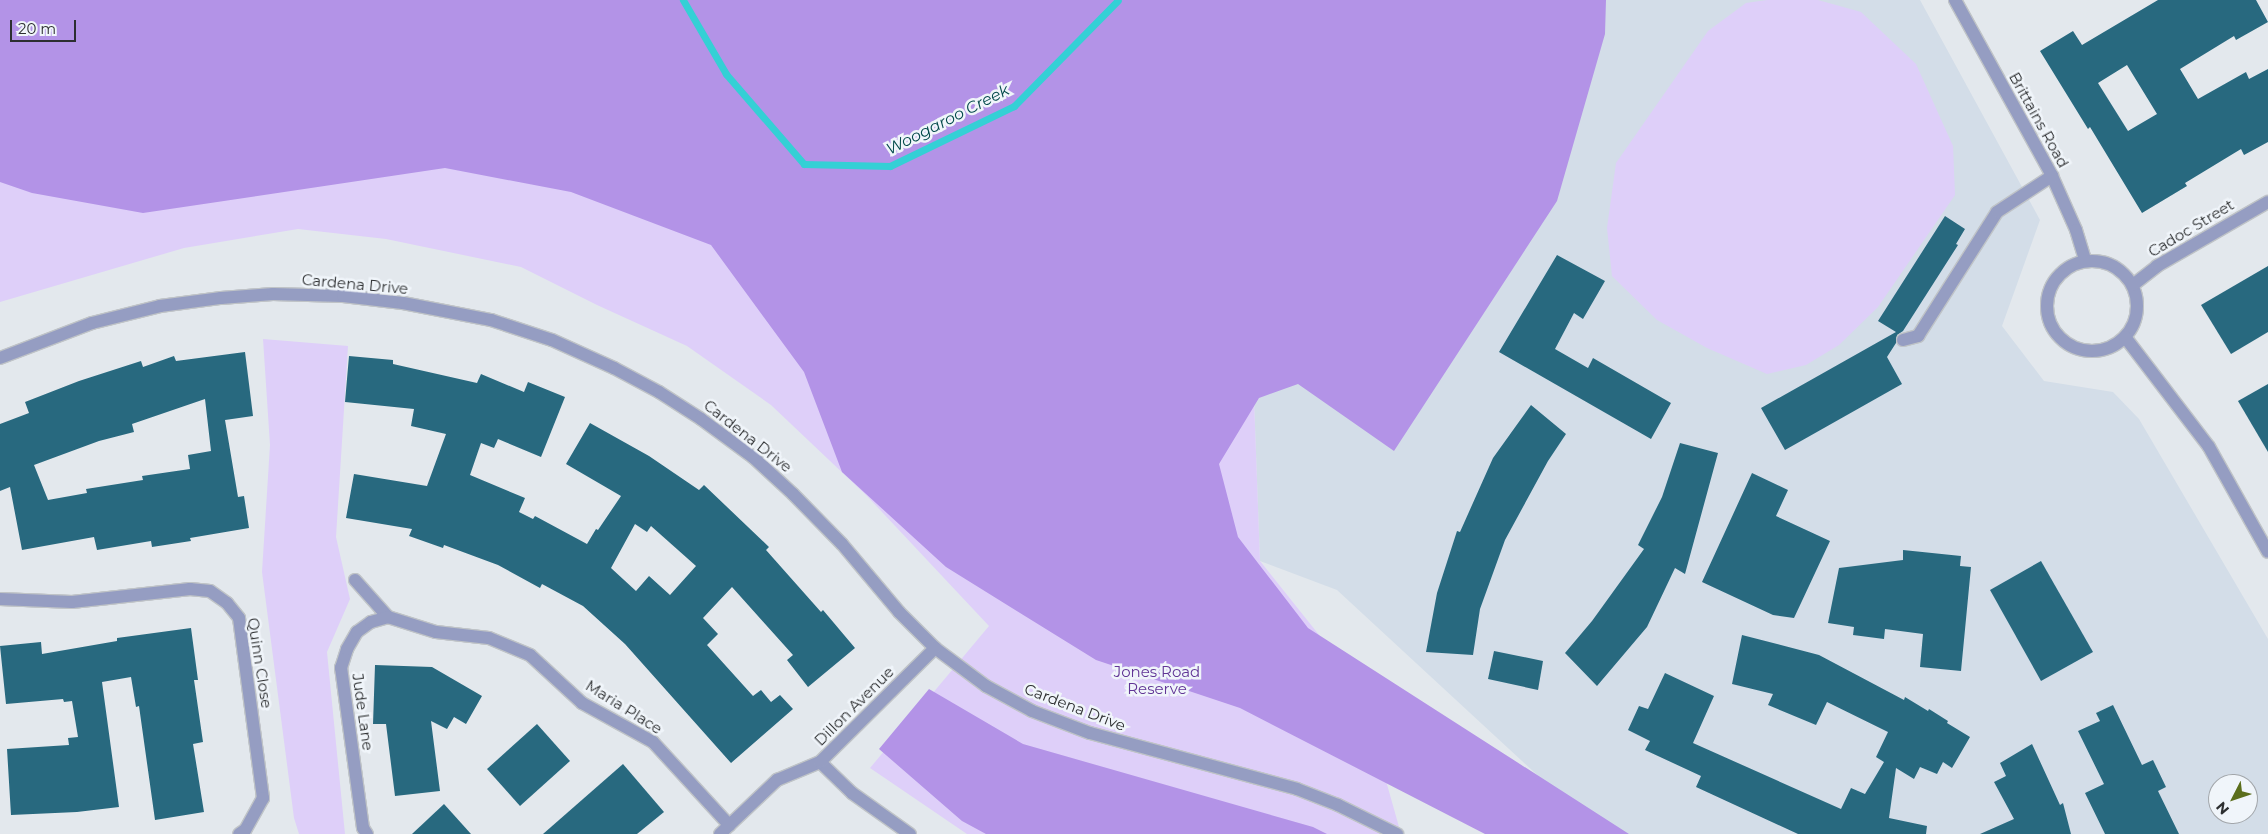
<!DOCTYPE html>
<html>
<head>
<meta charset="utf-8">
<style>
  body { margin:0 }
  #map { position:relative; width:2268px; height:834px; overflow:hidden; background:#e3e8ed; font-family:Montserrat,sans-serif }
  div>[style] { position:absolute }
  .built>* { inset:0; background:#d3dde8 }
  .green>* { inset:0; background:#decff9 }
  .forest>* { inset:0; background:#b393e7 }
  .stream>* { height:7px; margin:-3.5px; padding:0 3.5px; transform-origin:3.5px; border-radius:3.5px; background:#34d0d5 }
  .building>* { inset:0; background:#28697f }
  .roads { filter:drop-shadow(1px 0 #bfc3c7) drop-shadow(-1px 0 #bfc3c7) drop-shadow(0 1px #bfc3c7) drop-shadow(0 -1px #bfc3c7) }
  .minor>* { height:12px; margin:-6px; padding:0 6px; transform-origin:6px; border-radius:6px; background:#959dc2 }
  .minor>.ring { margin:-6px; padding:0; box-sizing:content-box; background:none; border:12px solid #959dc2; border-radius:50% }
  span { translate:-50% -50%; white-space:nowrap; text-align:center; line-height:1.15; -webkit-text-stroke:5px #f0f5fa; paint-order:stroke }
  .street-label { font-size:15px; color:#2d2f31 }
  .park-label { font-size:15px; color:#613596 }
  .water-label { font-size:16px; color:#03494b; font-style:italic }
  .north { position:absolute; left:2208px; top:774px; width:50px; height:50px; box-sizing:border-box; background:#f0f5fa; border:1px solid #a2a6aa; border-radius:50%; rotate:229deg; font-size:14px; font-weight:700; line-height:20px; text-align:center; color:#2d2f31 }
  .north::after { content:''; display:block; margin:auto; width:18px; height:22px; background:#5b6e1c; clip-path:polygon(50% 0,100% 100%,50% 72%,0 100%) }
  .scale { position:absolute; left:10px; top:20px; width:66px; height:22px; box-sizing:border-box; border:2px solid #2d2f31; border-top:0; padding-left:6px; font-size:15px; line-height:18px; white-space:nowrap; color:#2d2f31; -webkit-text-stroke:4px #f0f5fa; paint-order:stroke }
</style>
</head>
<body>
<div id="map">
  <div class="built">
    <div style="clip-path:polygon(evenodd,1444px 0,1920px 0,2040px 220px,2002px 326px,2044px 381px,2113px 392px,2139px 419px,2268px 639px,2268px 834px,1601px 834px,1337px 590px,1260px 561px,1253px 372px,1444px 0,2218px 784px,2248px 784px,2248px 814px,2218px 814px,2218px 784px)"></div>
  </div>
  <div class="green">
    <div style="clip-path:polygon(0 0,1253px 372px,1260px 561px,1359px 685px,1401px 834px,967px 834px,870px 768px,989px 626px,867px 496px,771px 405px,687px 346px,597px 305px,521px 267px,386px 239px,298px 229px,184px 248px,0 302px)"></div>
    <div style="clip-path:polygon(1767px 0,1818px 0,1861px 12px,1916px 64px,1953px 146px,1955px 195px,1878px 307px,1839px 345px,1806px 365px,1767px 374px,1707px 348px,1657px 320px,1612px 276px,1607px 228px,1616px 163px,1708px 31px,1746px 3px)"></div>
    <div style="clip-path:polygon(263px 339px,348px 346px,336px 537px,350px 599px,327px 652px,345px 834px,299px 834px,294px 818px,262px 572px,270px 445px)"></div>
  </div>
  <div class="forest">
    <div style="clip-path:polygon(0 0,1606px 0,1605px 34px,1557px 201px,1394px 451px,1298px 384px,1259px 398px,1219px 464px,1238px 537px,1308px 628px,1629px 834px,1485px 834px,1240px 708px,1096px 660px,946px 567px,842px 472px,804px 372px,711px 245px,571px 192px,445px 168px,143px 213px,32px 193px,0 182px)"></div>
    <div style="clip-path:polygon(929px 689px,1023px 744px,1313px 827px,1327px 834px,986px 834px,962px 821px,879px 749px)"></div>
  </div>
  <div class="stream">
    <div style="left:683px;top:0;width:86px;rotate:59.8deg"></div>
    <div style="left:726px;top:74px;width:119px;rotate:49.1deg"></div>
    <div style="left:804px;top:164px;width:86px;rotate:1.3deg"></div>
    <div style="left:890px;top:166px;width:138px;rotate:-25.8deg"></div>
    <div style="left:1014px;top:106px;width:148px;rotate:-45.5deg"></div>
  </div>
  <div class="building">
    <div style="clip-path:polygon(evenodd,2158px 0,2256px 0,2268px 22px,2236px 40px,2234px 36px,2180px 69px,2198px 99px,2246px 72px,2249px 79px,2268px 69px,2268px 142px,2244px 155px,2241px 149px,2185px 183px,2187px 186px,2142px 213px,2090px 127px,2088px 129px,2040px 51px,2073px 31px,2082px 45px,2158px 0,2127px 65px,2157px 114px,2128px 131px,2098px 83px,2127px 65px)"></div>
    <div style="clip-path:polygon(1945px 216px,1965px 229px,1956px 244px,1958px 245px,1903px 331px,1897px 335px,1896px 343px,1887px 357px,1902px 384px,1785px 450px,1761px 408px,1896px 332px,1878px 321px)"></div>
    <div style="clip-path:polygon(1557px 255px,1605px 281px,1583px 319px,1574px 313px,1555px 349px,1588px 368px,1593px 358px,1671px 403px,1651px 439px,1499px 352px)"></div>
    <div style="clip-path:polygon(2268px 266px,2268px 332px,2231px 354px,2201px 305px)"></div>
    <div style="clip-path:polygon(evenodd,245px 352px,253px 416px,225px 420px,238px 497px,244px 496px,249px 528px,190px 538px,191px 541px,152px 547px,151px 541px,97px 550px,94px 537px,22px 550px,10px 487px,0 491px,0 424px,29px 413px,25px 402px,79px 381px,141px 361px,143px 367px,174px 356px,176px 361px,245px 352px,205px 399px,211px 451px,188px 455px,190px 469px,142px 476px,143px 480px,86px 489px,87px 493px,48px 500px,34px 465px,99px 441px,134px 432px,132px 424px,205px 399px)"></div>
    <div style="clip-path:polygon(evenodd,349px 356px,393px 360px,393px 364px,477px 383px,481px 374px,524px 392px,528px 382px,565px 397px,541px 457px,498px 439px,494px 448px,481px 443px,470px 475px,525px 498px,519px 512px,533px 519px,535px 516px,587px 544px,596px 529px,598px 530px,621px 496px,566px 464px,590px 423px,649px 456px,699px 490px,704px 485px,769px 547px,766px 550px,821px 612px,823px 610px,855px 648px,808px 687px,787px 660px,793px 655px,732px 587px,703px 618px,718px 634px,707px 645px,753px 696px,761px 690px,771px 702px,780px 695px,793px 709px,731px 763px,625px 644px,583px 606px,542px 584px,540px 588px,498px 565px,444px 545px,443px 548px,409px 536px,412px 529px,346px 518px,354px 474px,427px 486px,446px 434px,411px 426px,414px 409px,345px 402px,349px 356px,635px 524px,647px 532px,651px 526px,696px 566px,670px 595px,649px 576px,636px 591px,611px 568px,635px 524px)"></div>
    <div style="clip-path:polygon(2268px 384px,2268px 452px,2238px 401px)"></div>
    <div style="clip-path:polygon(1531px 405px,1566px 434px,1548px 461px,1505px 540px,1480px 609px,1473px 655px,1426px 652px,1437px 593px,1457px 531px,1460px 532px,1493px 458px)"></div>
    <div style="clip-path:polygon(1680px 443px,1718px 453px,1685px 574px,1675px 568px,1647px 627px,1597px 686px,1565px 653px,1592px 621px,1644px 549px,1638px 545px,1662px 497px)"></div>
    <div style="clip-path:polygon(1752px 473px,1788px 490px,1776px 516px,1830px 541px,1794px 618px,1773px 615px,1702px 582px)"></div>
    <div style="clip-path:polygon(1903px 550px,1961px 556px,1960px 566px,1971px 567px,1961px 671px,1920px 667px,1923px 634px,1885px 629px,1884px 639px,1853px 635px,1854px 627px,1828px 623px,1839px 568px,1903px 560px)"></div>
    <div style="clip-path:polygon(2041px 561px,2093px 652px,2041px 681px,1990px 590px)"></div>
    <div style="clip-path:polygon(191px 628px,198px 680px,194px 680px,203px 742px,193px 744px,204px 812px,155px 820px,139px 706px,136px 707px,131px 677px,102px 682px,119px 807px,77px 812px,11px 815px,7px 749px,69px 745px,68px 738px,78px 737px,72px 701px,64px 702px,63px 699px,6px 704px,0 646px,41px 642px,42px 654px,117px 641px,117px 638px)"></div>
    <div style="clip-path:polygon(1742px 635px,1819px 655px,1904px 700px,1905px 697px,1928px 711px,1929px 709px,1948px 721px,1947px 723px,1970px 737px,1952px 768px,1943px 762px,1937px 774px,1920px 767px,1914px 779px,1896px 768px,1889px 818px,1927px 826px,1926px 834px,1798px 834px,1696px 787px,1701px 776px,1645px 750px,1650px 741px,1628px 730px,1639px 706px,1648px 709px,1665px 673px,1714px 696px,1693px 743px,1841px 809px,1851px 788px,1865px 794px,1884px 762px,1876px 757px,1888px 732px,1827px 702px,1816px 725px,1768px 705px,1773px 694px,1732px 684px)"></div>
    <div style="clip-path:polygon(1494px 651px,1543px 661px,1538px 690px,1488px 679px)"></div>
    <div style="clip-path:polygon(375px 665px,432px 667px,482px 696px,466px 724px,454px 717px,447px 729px,431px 721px,440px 791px,395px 796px,386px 724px,373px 724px)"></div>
    <div style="clip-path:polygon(2113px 705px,2142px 765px,2153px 760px,2166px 787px,2158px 791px,2179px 834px,2105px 834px,2085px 793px,2104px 784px,2078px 731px,2100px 721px,2096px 713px)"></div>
    <div style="clip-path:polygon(537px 724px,570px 761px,520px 806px,487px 769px)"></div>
    <div style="clip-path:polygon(2032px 744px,2060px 805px,2063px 803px,2071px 834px,1980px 834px,2014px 819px,1994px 782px,2006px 776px,2000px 763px)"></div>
    <div style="clip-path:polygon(623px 764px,664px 812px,637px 834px,543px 834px)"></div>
    <div style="clip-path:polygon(444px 804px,471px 834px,412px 834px)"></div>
  </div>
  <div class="roads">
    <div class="minor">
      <div style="left:1955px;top:0;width:201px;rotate:61.1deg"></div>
      <div style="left:2052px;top:176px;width:59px;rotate:66deg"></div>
      <div style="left:2076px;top:230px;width:31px;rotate:73deg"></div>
      <div class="ring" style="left:2047px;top:261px;width:78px;height:78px"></div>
      <div style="left:2133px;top:285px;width:31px;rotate:-38deg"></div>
      <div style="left:2157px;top:266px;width:128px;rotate:-30deg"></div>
      <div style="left:2125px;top:337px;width:138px;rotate:52.6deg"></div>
      <div style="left:2209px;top:447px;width:120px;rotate:60.7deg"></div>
      <div style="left:1903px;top:340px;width:16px;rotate:-15deg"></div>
      <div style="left:1918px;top:336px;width:147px;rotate:-57.5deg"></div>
      <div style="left:1997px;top:212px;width:66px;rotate:-33.2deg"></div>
      <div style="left:0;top:358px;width:98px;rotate:-20.8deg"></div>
      <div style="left:92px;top:323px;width:70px;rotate:-14deg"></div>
      <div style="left:160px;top:306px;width:62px;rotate:-7.5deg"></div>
      <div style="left:221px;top:298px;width:52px;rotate:-4.4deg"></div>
      <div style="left:273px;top:294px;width:70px;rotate:1.6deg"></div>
      <div style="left:343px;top:296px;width:60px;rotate:6.7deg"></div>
      <div style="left:403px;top:303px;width:90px;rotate:10.9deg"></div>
      <div style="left:491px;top:320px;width:64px;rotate:18.2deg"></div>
      <div style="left:552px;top:340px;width:68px;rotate:24.3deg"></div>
      <div style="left:614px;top:368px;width:51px;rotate:28.1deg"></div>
      <div style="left:659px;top:392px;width:50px;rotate:32.7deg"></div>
      <div style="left:701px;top:419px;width:64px;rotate:36.2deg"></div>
      <div style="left:753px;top:457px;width:54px;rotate:42.8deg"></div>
      <div style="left:793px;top:494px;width:70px;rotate:45.6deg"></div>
      <div style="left:842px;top:544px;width:89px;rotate:50deg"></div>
      <div style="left:899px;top:612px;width:51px;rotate:45deg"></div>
      <div style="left:935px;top:648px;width:64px;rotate:36.7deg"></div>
      <div style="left:986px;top:686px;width:52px;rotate:28.5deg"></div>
      <div style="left:1032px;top:711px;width:62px;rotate:20.8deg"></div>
      <div style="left:1090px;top:733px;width:214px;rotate:15.1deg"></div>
      <div style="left:1297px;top:789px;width:44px;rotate:21.3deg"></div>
      <div style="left:1338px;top:805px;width:66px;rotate:26.2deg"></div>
      <div style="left:355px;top:580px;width:50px;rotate:48.3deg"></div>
      <div style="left:388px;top:617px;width:50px;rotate:17.4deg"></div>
      <div style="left:436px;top:632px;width:53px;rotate:6.5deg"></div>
      <div style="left:489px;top:638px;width:44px;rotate:22.5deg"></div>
      <div style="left:530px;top:655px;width:71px;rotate:42.7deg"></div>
      <div style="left:582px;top:703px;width:81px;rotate:28.8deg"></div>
      <div style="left:653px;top:742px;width:113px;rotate:47.5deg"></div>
      <div style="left:0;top:599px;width:72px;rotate:2.4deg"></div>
      <div style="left:72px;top:602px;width:119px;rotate:-6.3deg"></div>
      <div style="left:190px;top:589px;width:20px;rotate:6deg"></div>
      <div style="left:210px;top:591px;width:21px;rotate:35deg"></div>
      <div style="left:227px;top:603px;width:19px;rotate:51deg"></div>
      <div style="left:239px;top:618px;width:182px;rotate:82.4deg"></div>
      <div style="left:263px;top:798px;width:37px;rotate:119deg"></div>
      <div style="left:245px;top:830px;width:7px;rotate:146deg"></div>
      <div style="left:820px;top:762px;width:45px;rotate:44.1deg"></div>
      <div style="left:852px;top:793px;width:71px;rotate:35.3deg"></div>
      <div style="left:367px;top:834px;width:7px;rotate:-124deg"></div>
      <div style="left:363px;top:828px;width:162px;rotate:-97.8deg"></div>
      <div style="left:341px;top:668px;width:20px;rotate:-72deg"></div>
      <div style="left:347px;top:649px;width:20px;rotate:-60deg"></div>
      <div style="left:357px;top:632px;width:17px;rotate:-36deg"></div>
      <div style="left:371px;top:622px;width:18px;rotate:-16deg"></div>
      <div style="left:720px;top:834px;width:79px;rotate:-43.5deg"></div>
      <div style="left:777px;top:780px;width:47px;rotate:-22.7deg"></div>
      <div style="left:820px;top:762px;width:162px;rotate:-44.7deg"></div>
    </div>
  </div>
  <div class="street-label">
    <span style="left:2039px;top:120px;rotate:61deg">Brittains Road</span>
    <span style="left:2191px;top:228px;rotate:-31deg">Cadoc Street</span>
    <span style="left:355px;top:284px;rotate:5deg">Cardena Drive</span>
    <span style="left:748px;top:436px;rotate:38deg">Cardena Drive</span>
    <span style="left:260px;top:663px;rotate:81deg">Quinn Close</span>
    <span style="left:854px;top:706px;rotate:-45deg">Dillon Avenue</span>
    <span style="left:624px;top:707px;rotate:32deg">Maria Place</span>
    <span style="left:1075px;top:707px;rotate:21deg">Cardena Drive</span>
    <span style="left:363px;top:712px;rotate:82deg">Jude Lane</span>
  </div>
  <div class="park-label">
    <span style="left:1157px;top:680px">Jones Road<br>Reserve</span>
  </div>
  <div class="water-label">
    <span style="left:948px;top:120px;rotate:-27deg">Woogaroo Creek</span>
  </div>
  <div class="north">N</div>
  <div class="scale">20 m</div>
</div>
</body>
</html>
